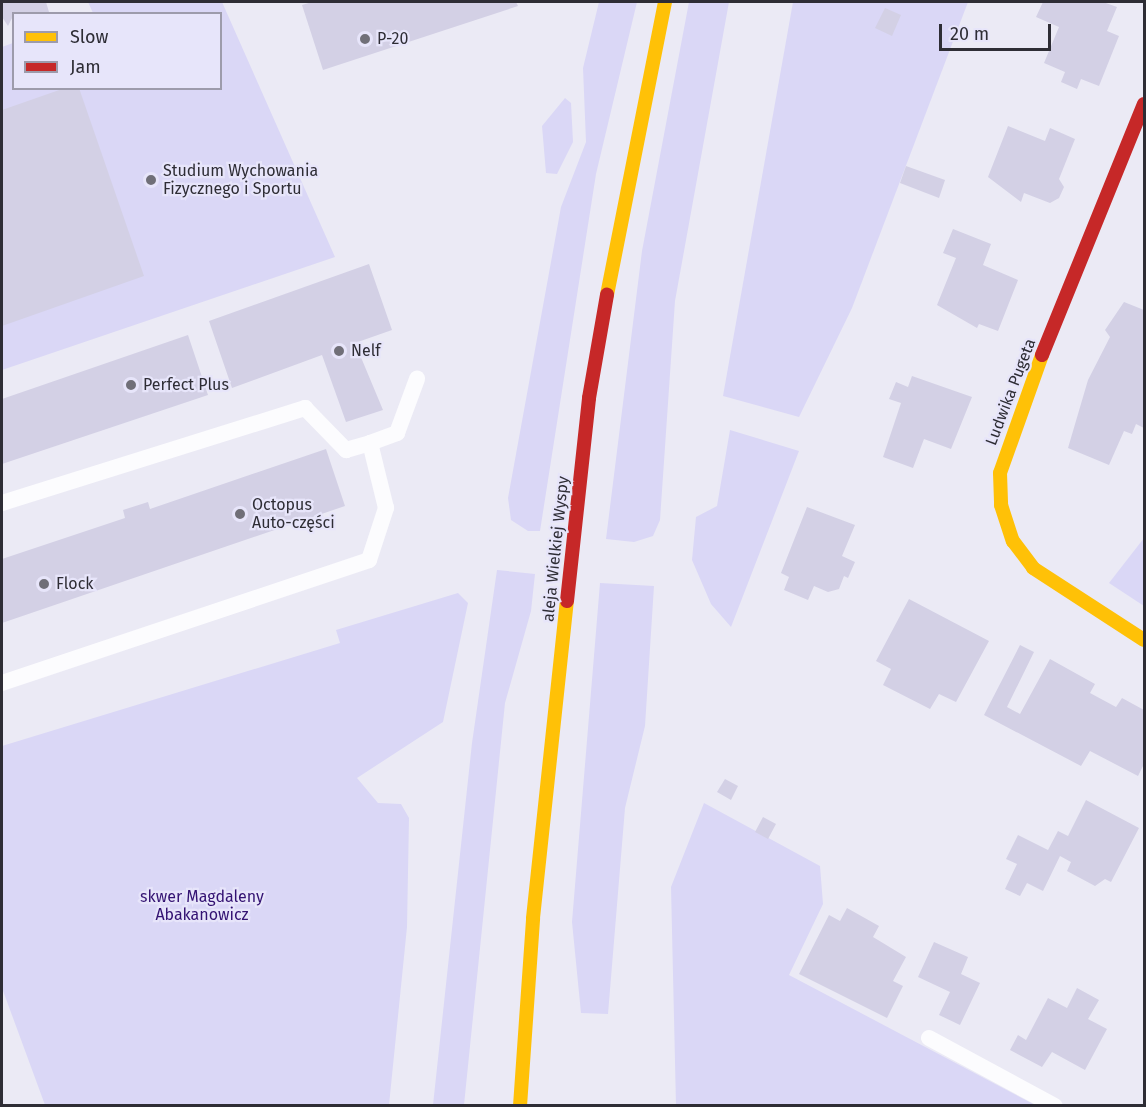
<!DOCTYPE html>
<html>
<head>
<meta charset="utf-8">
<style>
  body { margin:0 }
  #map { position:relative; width:1146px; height:1107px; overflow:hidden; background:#ebeaf5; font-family:"Fira Sans",sans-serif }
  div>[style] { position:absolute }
  .green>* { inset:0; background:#dad7f6 }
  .building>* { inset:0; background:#d3d0e5 }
  .lane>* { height:16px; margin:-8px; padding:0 8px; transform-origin:8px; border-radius:8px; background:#fcfcfe }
  .slow>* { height:14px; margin:-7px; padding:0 7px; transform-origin:7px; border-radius:7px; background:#ffc107 }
  .jam>* { height:14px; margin:-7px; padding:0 7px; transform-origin:7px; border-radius:7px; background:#c62828 }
  .dots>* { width:16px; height:16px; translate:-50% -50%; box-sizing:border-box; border:3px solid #e7e5fa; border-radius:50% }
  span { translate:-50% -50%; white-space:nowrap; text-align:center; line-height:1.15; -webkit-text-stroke:4.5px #e7e5fa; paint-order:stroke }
  .poi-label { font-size:16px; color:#2e2d35 }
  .left { translate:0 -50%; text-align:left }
  .street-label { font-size:16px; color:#2e2d35 }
  .park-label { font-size:16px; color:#331272 }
  .frame { position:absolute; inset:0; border:3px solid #2e2d35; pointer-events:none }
  .legend { position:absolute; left:12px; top:12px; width:210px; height:78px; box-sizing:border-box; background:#e7e5fa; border:2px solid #9d9bab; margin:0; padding:8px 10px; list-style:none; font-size:18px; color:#2e2d35 }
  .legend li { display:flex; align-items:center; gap:12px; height:30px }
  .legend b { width:30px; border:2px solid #9d9bab }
  .scale { position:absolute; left:939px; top:24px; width:112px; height:27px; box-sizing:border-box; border:3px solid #2e2d35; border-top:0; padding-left:8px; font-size:18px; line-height:21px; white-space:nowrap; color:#2e2d35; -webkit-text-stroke:4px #e7e5fa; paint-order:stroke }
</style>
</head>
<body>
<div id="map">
  <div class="green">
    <div style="clip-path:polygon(88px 2px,222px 2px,335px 257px,2px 370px,2px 47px,13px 43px,14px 88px,220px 88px,220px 14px,93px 13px)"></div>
    <div style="clip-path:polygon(599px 2px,637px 2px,596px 174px,540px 531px,528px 531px,511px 520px,508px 498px,561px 207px,586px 142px,583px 68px)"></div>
    <div style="clip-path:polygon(689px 2px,729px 2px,675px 301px,660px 520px,653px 536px,634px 542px,606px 539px,642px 251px)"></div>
    <div style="clip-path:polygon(793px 2px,968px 2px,852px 308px,799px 417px,723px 396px)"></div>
    <div style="clip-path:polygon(565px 98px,571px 103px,573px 142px,557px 174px,546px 173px,542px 126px)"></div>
    <div style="clip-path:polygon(730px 430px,799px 451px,731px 627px,711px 604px,692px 560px,696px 517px,717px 506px)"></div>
    <div style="clip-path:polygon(1144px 538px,1144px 606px,1109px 583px)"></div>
    <div style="clip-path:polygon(497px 570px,535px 574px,531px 611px,505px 703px,464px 1105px,433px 1105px,472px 743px)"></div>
    <div style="clip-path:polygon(600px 583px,654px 586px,645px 726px,625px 808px,608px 1014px,581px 1013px,572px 922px)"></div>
    <div style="clip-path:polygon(458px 593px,468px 603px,443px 722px,357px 778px,378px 803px,401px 804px,409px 818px,407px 927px,389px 1105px,45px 1105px,2px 988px,2px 746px,340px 643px,336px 630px)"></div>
    <div style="clip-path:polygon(704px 803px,820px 866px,823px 904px,789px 975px,1035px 1105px,676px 1105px,671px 887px)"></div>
  </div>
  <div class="building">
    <div style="clip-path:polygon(2px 2px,46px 2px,49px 12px,14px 14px,8px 26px,2px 17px)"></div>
    <div style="clip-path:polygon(312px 2px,516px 2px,518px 6px,323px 70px,302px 5px)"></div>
    <div style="clip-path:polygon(1043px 2px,1103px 2px,1117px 7px,1107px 31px,1119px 36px,1099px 86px,1081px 79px,1077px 89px,1061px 82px,1065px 72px,1044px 63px,1059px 27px,1036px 17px)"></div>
    <div style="clip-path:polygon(885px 8px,901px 15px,892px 36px,875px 28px)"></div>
    <div style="clip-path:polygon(65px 88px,79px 88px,144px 276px,2px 326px,2px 110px)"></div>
    <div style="clip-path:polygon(1008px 126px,1045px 141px,1050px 128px,1075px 139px,1059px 179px,1064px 187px,1059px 198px,1050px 203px,1024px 193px,1021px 202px,988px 177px)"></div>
    <div style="clip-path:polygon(906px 166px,945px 180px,939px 198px,900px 183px)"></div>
    <div style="clip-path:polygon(953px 229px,991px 244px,983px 265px,1018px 280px,998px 331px,979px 324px,977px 328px,937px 305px,956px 258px,943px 253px)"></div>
    <div style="clip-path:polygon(369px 264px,392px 330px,355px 343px,383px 410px,346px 422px,322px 355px,232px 388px,209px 321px)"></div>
    <div style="clip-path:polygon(1124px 302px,1144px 310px,1144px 428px,1136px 424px,1132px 434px,1124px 431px,1109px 465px,1068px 448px,1088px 380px,1110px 337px,1105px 330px)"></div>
    <div style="clip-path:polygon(188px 335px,208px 395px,2px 464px,2px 399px)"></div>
    <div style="clip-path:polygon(912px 376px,972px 397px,951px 449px,924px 439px,913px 468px,883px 457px,901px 403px,889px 399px,896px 382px,908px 387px)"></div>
    <div style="clip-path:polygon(326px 449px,345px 506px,2px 623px,2px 559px,125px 518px,123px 510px,148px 502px,150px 509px)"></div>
    <div style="clip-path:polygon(807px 507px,855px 525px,842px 556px,855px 562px,848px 578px,844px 576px,839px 589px,828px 592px,814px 586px,808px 600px,784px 590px,789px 577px,781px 573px)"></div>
    <div style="clip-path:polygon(909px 599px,989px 641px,956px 702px,939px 694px,930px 709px,883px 685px,891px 669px,876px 661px)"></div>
    <div style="clip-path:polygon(1020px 645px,1034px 652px,1007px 707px,1020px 714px,1050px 659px,1095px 684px,1090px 693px,1116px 707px,1122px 698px,1144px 710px,1144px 764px,1138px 776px,1090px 751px,1081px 766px,984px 715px)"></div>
    <div style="clip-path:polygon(725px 779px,738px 786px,731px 800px,717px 792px)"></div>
    <div style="clip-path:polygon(1086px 800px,1139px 828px,1111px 882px,1105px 879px,1095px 886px,1067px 871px,1071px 862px,1060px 856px,1043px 891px,1027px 883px,1020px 896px,1005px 889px,1017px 864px,1006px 859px,1018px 835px,1048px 850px,1058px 831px,1068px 836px)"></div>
    <div style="clip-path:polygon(763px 817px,776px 824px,768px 839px,755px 832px)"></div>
    <div style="clip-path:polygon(847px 908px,879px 926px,873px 937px,906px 957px,893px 981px,903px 986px,887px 1018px,799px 974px,829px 915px,840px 921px)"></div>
    <div style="clip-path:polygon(934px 942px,968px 957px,961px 974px,980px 983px,960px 1025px,939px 1015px,950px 992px,918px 977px)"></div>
    <div style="clip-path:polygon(1077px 988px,1099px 1000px,1088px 1019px,1107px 1029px,1085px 1070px,1052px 1052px,1042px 1067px,1010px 1050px,1018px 1035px,1026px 1040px,1048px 998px,1067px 1008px)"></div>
  </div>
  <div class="lane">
    <div style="left:2px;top:503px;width:318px;rotate:-17.4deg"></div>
    <div style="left:305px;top:408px;width:59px;rotate:45.7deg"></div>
    <div style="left:346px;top:450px;width:25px;rotate:-16deg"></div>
    <div style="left:370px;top:443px;width:29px;rotate:-20deg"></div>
    <div style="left:397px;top:433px;width:58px;rotate:-69.7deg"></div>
    <div style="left:2px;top:683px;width:387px;rotate:-18.5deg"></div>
    <div style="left:369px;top:560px;width:55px;rotate:-71.9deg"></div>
    <div style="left:386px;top:508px;width:67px;rotate:-103.8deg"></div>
    <div style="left:929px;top:1038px;width:143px;rotate:28.4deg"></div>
  </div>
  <div class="slow">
    <div style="left:607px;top:295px;width:299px;rotate:-78.8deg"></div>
    <div style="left:1042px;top:355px;width:125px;rotate:109.6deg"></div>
    <div style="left:1000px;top:473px;width:32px;rotate:88deg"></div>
    <div style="left:1001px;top:505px;width:38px;rotate:72deg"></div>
    <div style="left:1013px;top:541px;width:34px;rotate:53deg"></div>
    <div style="left:1033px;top:568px;width:132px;rotate:33deg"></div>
    <div style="left:520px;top:1106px;width:188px;rotate:-86deg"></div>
    <div style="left:533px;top:918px;width:319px;rotate:-83.9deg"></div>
  </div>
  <div class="jam">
    <div style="left:1042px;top:355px;width:271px;rotate:-67.9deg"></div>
    <div style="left:567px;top:601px;width:204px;rotate:-83.8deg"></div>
    <div style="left:589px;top:398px;width:105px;rotate:-80.1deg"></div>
  </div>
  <div class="dots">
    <div style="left:365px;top:39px;background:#706f78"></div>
    <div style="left:151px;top:180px;background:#706f78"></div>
    <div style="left:339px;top:351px;background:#706f78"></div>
    <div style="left:131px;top:385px;background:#706f78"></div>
    <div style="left:240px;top:514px;background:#706f78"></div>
    <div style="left:44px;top:584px;background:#706f78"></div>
  </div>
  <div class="poi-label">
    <span class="left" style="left:377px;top:39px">P-20</span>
    <span class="left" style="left:163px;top:180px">Studium Wychowania<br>Fizycznego i Sportu</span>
    <span class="left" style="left:351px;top:351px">Nelf</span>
    <span class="left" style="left:143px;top:385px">Perfect Plus</span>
    <span class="left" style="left:252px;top:514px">Octopus<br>Auto-części</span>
    <span class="left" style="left:56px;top:584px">Flock</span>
  </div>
  <div class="street-label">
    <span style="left:1011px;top:392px;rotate:-69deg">Ludwika Pugeta</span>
    <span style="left:556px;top:549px;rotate:-84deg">aleja Wielkiej Wyspy</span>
  </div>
  <div class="park-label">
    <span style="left:202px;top:906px">skwer Magdaleny<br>Abakanowicz</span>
  </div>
  <div class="frame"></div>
  <ul class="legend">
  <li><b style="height:8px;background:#ffc107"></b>Slow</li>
  <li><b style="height:8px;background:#c62828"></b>Jam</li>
  </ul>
  <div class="scale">20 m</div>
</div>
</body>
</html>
